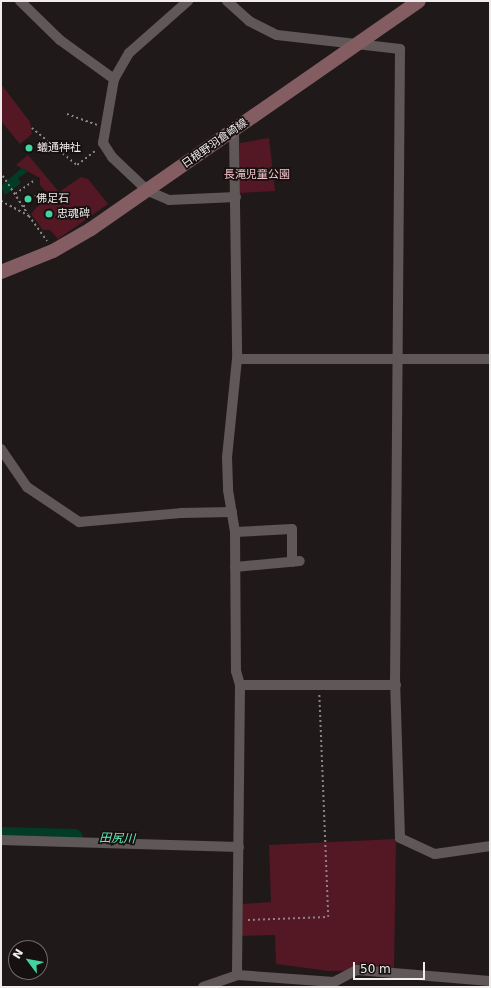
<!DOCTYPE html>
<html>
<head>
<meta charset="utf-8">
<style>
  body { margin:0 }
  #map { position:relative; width:491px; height:988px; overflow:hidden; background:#20191a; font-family:"DejaVu Sans","Noto Sans JP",sans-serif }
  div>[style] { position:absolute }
  .green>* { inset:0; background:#541724 }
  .water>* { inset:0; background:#023c29 }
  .river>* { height:17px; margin:-8.5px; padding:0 8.5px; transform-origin:8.5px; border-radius:8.5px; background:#023c29 }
  .path>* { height:1.5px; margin-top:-0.75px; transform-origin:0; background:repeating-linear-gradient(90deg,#8b8585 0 2px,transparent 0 5px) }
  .minor>* { height:10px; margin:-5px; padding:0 5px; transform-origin:5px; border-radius:5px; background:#605758 }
  .secondary>* { height:14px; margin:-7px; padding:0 7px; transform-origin:7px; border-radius:7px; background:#835d62 }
  .dots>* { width:11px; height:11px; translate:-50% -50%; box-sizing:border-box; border:2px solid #171011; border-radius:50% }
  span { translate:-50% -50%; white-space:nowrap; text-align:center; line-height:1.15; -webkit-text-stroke:3.5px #171011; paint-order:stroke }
  .street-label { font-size:11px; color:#f1ecec }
  .poi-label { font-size:11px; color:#f1ecec }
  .left { translate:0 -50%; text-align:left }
  .park-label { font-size:11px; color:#f4c4c9 }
  .water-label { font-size:12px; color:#67ebb8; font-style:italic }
  .frame { position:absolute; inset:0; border:2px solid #f1ecec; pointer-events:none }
  .north { position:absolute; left:8px; top:940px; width:40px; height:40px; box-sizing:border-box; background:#171011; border:1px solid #6e6869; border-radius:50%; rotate:302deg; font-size:11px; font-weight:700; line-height:16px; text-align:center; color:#f1ecec }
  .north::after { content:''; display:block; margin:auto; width:14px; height:18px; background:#42d4a0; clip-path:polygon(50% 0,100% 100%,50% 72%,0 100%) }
  .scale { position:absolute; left:353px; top:962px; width:72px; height:18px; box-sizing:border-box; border:2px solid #f1ecec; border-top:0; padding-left:5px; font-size:12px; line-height:14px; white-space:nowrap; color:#f1ecec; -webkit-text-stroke:3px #171011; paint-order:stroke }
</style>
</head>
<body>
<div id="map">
  <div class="green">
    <div style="clip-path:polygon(1px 84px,30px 122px,32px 134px,20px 144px,1px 121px)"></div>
    <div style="clip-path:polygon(269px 138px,275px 191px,240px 193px,240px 143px)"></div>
    <div style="clip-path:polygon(28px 155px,59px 192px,81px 177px,88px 179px,108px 204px,58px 239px,50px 230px,43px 230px,31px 214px,48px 194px,40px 185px,40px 178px,16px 165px)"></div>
    <div style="clip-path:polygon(396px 839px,394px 970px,329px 971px,276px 964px,275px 935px,240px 936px,242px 904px,271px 902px,269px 845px)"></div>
  </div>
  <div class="water">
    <div style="clip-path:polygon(23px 167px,27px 172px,18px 178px,21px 183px,5px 195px,1px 186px)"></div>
  </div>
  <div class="river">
    <div style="left:1px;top:835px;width:73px;rotate:1.6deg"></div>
  </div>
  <div class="path">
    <div style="left:67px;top:114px;width:32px;rotate:20deg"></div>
    <div style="left:32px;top:128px;width:58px;rotate:39.4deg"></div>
    <div style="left:77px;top:165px;width:24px;rotate:-38deg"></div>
    <div style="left:3px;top:176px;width:45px;rotate:56.7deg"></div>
    <div style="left:15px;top:194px;width:24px;rotate:-35deg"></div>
    <div style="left:1px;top:201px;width:32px;rotate:28deg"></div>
    <div style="left:29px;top:216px;width:31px;rotate:54deg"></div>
    <div style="left:23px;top:207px;width:20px;rotate:-41deg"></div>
    <div style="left:248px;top:920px;width:80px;rotate:-2.1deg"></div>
    <div style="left:328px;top:917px;width:222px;rotate:-92.3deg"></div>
  </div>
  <div class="minor">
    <div style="left:20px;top:1px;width:56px;rotate:44.3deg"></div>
    <div style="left:60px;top:40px;width:67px;rotate:35.8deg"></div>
    <div style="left:114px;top:79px;width:65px;rotate:99.8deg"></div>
    <div style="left:103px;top:143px;width:17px;rotate:57deg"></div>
    <div style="left:112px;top:157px;width:50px;rotate:43.4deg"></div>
    <div style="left:148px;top:191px;width:23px;rotate:23deg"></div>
    <div style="left:169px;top:200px;width:67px;rotate:-2.6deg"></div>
    <div style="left:227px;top:1px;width:30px;rotate:42deg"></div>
    <div style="left:249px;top:21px;width:31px;rotate:27deg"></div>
    <div style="left:277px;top:35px;width:124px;rotate:6.5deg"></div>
    <div style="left:400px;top:49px;width:630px;rotate:90.45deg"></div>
    <div style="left:395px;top:679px;width:159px;rotate:88.2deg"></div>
    <div style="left:400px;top:838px;width:38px;rotate:25deg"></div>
    <div style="left:435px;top:854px;width:56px;rotate:-8.3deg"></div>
    <div style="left:114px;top:79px;width:30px;rotate:-60deg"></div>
    <div style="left:129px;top:53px;width:79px;rotate:-41.4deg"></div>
    <div style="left:234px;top:131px;width:228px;rotate:89.2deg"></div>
    <div style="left:237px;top:359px;width:99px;rotate:95.8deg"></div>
    <div style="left:227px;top:457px;width:33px;rotate:88deg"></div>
    <div style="left:228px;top:490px;width:43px;rotate:80.5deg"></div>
    <div style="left:235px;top:532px;width:139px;rotate:89.6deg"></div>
    <div style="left:236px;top:671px;width:15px;rotate:74deg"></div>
    <div style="left:240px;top:685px;width:290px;rotate:90.6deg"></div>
    <div style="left:237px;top:359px;width:253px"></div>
    <div style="left:1px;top:449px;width:46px;rotate:55.6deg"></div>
    <div style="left:27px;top:487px;width:63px;rotate:33.9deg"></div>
    <div style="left:79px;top:522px;width:102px;rotate:-5deg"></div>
    <div style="left:181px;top:513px;width:51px;rotate:-1.1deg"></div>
    <div style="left:235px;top:532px;width:57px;rotate:-3deg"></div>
    <div style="left:292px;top:529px;width:33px;rotate:90deg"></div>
    <div style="left:235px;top:567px;width:65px;rotate:-5.3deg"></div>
    <div style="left:240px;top:685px;width:156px"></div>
    <div style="left:1px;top:840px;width:238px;rotate:1.7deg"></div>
    <div style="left:203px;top:987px;width:36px;rotate:-19deg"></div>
    <div style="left:237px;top:975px;width:97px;rotate:4.1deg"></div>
    <div style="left:334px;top:982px;width:26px;rotate:-28deg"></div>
    <div style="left:357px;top:970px;width:133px;rotate:4.7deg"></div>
  </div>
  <div class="secondary">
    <div style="left:1px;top:272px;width:56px;rotate:-22deg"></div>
    <div style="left:53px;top:251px;width:44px;rotate:-30.1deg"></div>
    <div style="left:91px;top:229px;width:399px;rotate:-34.8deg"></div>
  </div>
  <div class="dots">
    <div style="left:29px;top:148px;background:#42d4a0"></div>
    <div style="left:28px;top:199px;background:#42d4a0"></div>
    <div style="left:49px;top:214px;background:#42d4a0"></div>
  </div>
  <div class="street-label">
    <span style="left:215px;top:144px;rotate:-35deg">日根野羽倉崎線</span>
  </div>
  <div class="poi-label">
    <span class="left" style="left:37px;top:148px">蟻通神社</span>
    <span class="left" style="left:36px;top:199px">佛足石</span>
    <span class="left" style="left:57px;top:214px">忠魂碑</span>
  </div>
  <div class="park-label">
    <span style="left:257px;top:175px">長滝児童公園</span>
  </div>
  <div class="water-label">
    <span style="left:117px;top:839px;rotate:2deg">田尻川</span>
  </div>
  <div class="frame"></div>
  <div class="north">N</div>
  <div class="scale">50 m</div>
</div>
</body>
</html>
